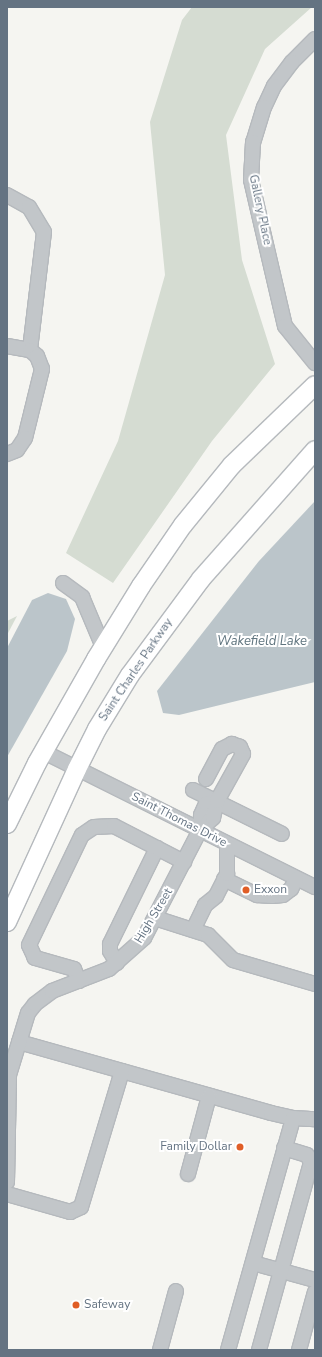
<!DOCTYPE html>
<html>
<head>
<meta charset="utf-8">
<style>
  body { margin:0 }
  #map { position:relative; width:322px; height:1357px; overflow:hidden; background:#f5f5f1; font-family:"Nunito Sans",sans-serif }
  div>[style] { position:absolute }
  .green>* { inset:0; background:#d5dcd2 }
  .water>* { inset:0; background:#bbc5ca }
  .roads { filter:drop-shadow(1px 0 #b5b9bd) drop-shadow(-1px 0 #b5b9bd) drop-shadow(0 1px #b5b9bd) drop-shadow(0 -1px #b5b9bd) }
  .minor>* { height:14px; margin:-7px; padding:0 7px; transform-origin:7px; border-radius:7px; background:#c2c6c9 }
  .major>* { height:18px; margin:-9px; padding:0 9px; transform-origin:9px; border-radius:9px; background:#fff }
  .dots>* { width:11px; height:11px; translate:-50% -50%; box-sizing:border-box; border:2px solid #fff; border-radius:50% }
  span { translate:-50% -50%; white-space:nowrap; text-align:center; line-height:1.15; -webkit-text-stroke:4px #fff; paint-order:stroke }
  .street-label { font-size:12px; color:#647382 }
  .poi-label { font-size:12px; color:#647382 }
  .left { translate:0 -50%; text-align:left }
  .right { translate:-100% -50%; text-align:right }
  .water-label { font-size:13px; color:#60757f; font-style:italic }
  .frame { position:absolute; inset:0; border:8px solid #647382; pointer-events:none }
</style>
</head>
<body>
<div id="map">
  <div class="green">
    <div style="clip-path:polygon(192px 7px,312px 7px,265px 49px,226px 135px,242px 260px,275px 364px,212px 441px,113px 583px,66px 553px,118px 441px,165px 275px,150px 122px,182px 20px)"></div>
    <div style="clip-path:polygon(17px 616px,7px 635px,7px 621px)"></div>
  </div>
  <div class="water">
    <div style="clip-path:polygon(315px 501px,315px 682px,179px 715px,163px 713px,157px 691px,259px 561px)"></div>
    <div style="clip-path:polygon(48px 593px,66px 599px,75px 619px,67px 651px,7px 757px,7px 648px,32px 600px)"></div>
  </div>
  <div class="roads">
    <div class="minor">
      <div style="left:315px;top:39px;width:33px;rotate:135deg"></div>
      <div style="left:292px;top:62px;width:30px;rotate:127deg"></div>
      <div style="left:274px;top:86px;width:23px;rotate:115deg"></div>
      <div style="left:264px;top:107px;width:37px;rotate:107deg"></div>
      <div style="left:253px;top:142px;width:38px;rotate:93deg"></div>
      <div style="left:251px;top:180px;width:150px;rotate:76.9deg"></div>
      <div style="left:285px;top:326px;width:48px;rotate:51deg"></div>
      <div style="left:7px;top:195px;width:25px;rotate:29deg"></div>
      <div style="left:29px;top:207px;width:29px;rotate:59deg"></div>
      <div style="left:44px;top:232px;width:119px;rotate:96.8deg"></div>
      <div style="left:7px;top:346px;width:23px;rotate:10deg"></div>
      <div style="left:30px;top:350px;width:9px;rotate:41deg"></div>
      <div style="left:37px;top:356px;width:14px;rotate:69deg"></div>
      <div style="left:42px;top:369px;width:71px;rotate:103.8deg"></div>
      <div style="left:25px;top:438px;width:14px;rotate:124deg"></div>
      <div style="left:17px;top:450px;width:11px;rotate:158deg"></div>
      <div style="left:63px;top:583px;width:24px;rotate:36deg"></div>
      <div style="left:82px;top:597px;width:54px;rotate:67.2deg"></div>
      <div style="left:44px;top:752px;width:303px;rotate:26.5deg"></div>
      <div style="left:193px;top:790px;width:99px;rotate:26.3deg"></div>
      <div style="left:200px;top:830px;width:15px;rotate:-86deg"></div>
      <div style="left:201px;top:815px;width:12px;rotate:-66deg"></div>
      <div style="left:206px;top:804px;width:11px;rotate:-15deg"></div>
      <div style="left:224px;top:879px;width:37px;rotate:26deg"></div>
      <div style="left:257px;top:895px;width:15px;rotate:4deg"></div>
      <div style="left:272px;top:896px;width:11px;rotate:-5deg"></div>
      <div style="left:283px;top:895px;width:10px;rotate:-37deg"></div>
      <div style="left:291px;top:889px;width:11px;rotate:-63deg"></div>
      <div style="left:155px;top:918px;width:56px;rotate:17.8deg"></div>
      <div style="left:208px;top:935px;width:35px;rotate:45deg"></div>
      <div style="left:233px;top:960px;width:85px;rotate:16.3deg"></div>
      <div style="left:193px;top:930px;width:28px;rotate:-64deg"></div>
      <div style="left:205px;top:905px;width:14px;rotate:-39deg"></div>
      <div style="left:216px;top:896px;width:25px;rotate:-63deg"></div>
      <div style="left:227px;top:874px;width:29px;rotate:-90deg"></div>
      <div style="left:117px;top:963px;width:14px;rotate:-120deg"></div>
      <div style="left:110px;top:951px;width:7px;rotate:-90deg"></div>
      <div style="left:110px;top:944px;width:107px;rotate:-63.9deg"></div>
      <div style="left:79px;top:981px;width:13px;rotate:-113deg"></div>
      <div style="left:74px;top:969px;width:41px;rotate:-164.2deg"></div>
      <div style="left:35px;top:958px;width:14px;rotate:-115deg"></div>
      <div style="left:29px;top:945px;width:122px;rotate:-64.3deg"></div>
      <div style="left:82px;top:835px;width:14px;rotate:-34deg"></div>
      <div style="left:94px;top:827px;width:20px;rotate:-3deg"></div>
      <div style="left:114px;top:826px;width:79px;rotate:27.2deg"></div>
      <div style="left:19px;top:1042px;width:262px;rotate:15.7deg"></div>
      <div style="left:271px;top:1113px;width:23px;rotate:13deg"></div>
      <div style="left:293px;top:1118px;width:22px;rotate:3deg"></div>
      <div style="left:188px;top:1174px;width:81px;rotate:-74.9deg"></div>
      <div style="left:7px;top:1182px;width:107px;rotate:-88.9deg"></div>
      <div style="left:9px;top:1075px;width:65px;rotate:-73deg"></div>
      <div style="left:28px;top:1013px;width:11px;rotate:-52deg"></div>
      <div style="left:35px;top:1004px;width:21px;rotate:-37deg"></div>
      <div style="left:52px;top:991px;width:61px;rotate:-21.1deg"></div>
      <div style="left:109px;top:969px;width:47px;rotate:-41.5deg"></div>
      <div style="left:144px;top:938px;width:122px;rotate:-62.6deg"></div>
      <div style="left:200px;top:830px;width:18px;rotate:-43deg"></div>
      <div style="left:213px;top:818px;width:17px;rotate:-77deg"></div>
      <div style="left:217px;top:801px;width:54px;rotate:-61deg"></div>
      <div style="left:243px;top:754px;width:8px;rotate:-113deg"></div>
      <div style="left:240px;top:747px;width:9px;rotate:-159deg"></div>
      <div style="left:232px;top:744px;width:11px;rotate:153deg"></div>
      <div style="left:222px;top:749px;width:34px;rotate:118deg"></div>
      <div style="left:7px;top:1194px;width:66px;rotate:15.9deg"></div>
      <div style="left:70px;top:1212px;width:12px;rotate:-24deg"></div>
      <div style="left:81px;top:1207px;width:142px;rotate:-73.2deg"></div>
      <div style="left:253px;top:1263px;width:64px;rotate:15.3deg"></div>
      <div style="left:160px;top:1350px;width:61px;rotate:-74.8deg"></div>
      <div style="left:228px;top:1350px;width:241px;rotate:-74.3deg"></div>
      <div style="left:259px;top:1350px;width:195px;rotate:-74.5deg"></div>
      <div style="left:311px;top:1162px;width:8px;rotate:-120deg"></div>
      <div style="left:307px;top:1155px;width:24px;rotate:-163deg"></div>
      <div style="left:299px;top:1350px;width:60px;rotate:-74.6deg"></div>
    </div>
    <div class="major">
      <div style="left:7px;top:824px;width:68px;rotate:-63.8deg"></div>
      <div style="left:37px;top:763px;width:120px;rotate:-60.4deg"></div>
      <div style="left:96px;top:659px;width:86px;rotate:-58.3deg"></div>
      <div style="left:141px;top:586px;width:74px;rotate:-55.5deg"></div>
      <div style="left:183px;top:525px;width:77px;rotate:-50.8deg"></div>
      <div style="left:232px;top:465px;width:115px;rotate:-43.9deg"></div>
      <div style="left:7px;top:922px;width:168px;rotate:-65.4deg"></div>
      <div style="left:77px;top:769px;width:45px;rotate:-63.4deg"></div>
      <div style="left:97px;top:729px;width:63px;rotate:-58.6deg"></div>
      <div style="left:130px;top:675px;width:119px;rotate:-53.5deg"></div>
      <div style="left:201px;top:579px;width:172px;rotate:-48.5deg"></div>
    </div>
  </div>
  <div class="dots">
    <div style="left:246px;top:890px;background:#e05e27"></div>
    <div style="left:240px;top:1147px;background:#e05e27"></div>
    <div style="left:76px;top:1305px;background:#e05e27"></div>
  </div>
  <div class="street-label">
    <span style="left:260px;top:210px;rotate:78deg">Gallery Place</span>
    <span style="left:136px;top:670px;rotate:-56deg">Saint Charles Parkway</span>
    <span style="left:179px;top:820px;rotate:27deg">Saint Thomas Drive</span>
    <span style="left:154px;top:916px;rotate:-59deg">High Street</span>
  </div>
  <div class="poi-label">
    <span class="left" style="left:254px;top:890px">Exxon</span>
    <span class="right" style="left:232px;top:1147px">Family Dollar</span>
    <span class="left" style="left:84px;top:1305px">Safeway</span>
  </div>
  <div class="water-label">
    <span style="left:262px;top:641px">Wakefield Lake</span>
  </div>
  <div class="frame"></div>
</div>
</body>
</html>
